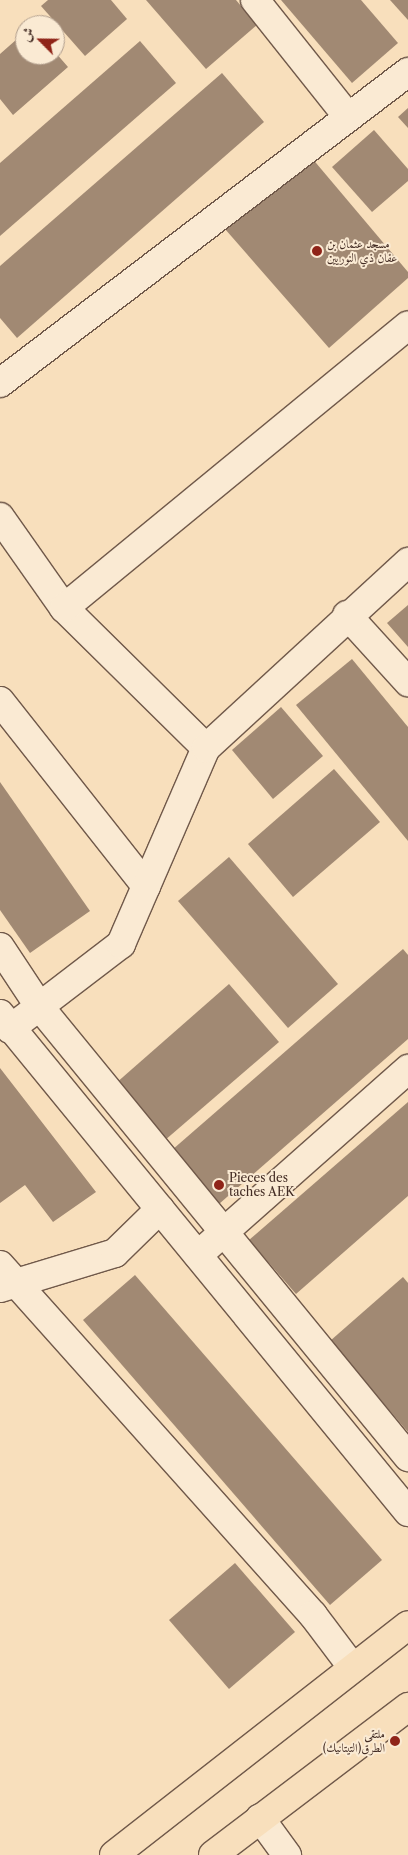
<!DOCTYPE html>
<html>
<head>
<meta charset="utf-8">
<style>
  body { margin:0 }
  #map { position:relative; width:408px; height:1855px; overflow:hidden; background:#f8dfbc; font-family:"Libre Caslon Text",Amiri,serif }
  div>[style] { position:absolute }
  .building>* { inset:0; background:#a18973 }
  .roads { filter:drop-shadow(1px 0 #70594a) drop-shadow(-1px 0 #70594a) drop-shadow(0 1px #70594a) drop-shadow(0 -1px #70594a) }
  .street>* { height:28px; margin:-14px; padding:0 14px; transform-origin:14px; border-radius:14px; background:#faead3 }
  .secondary>* { height:28px; margin:-14px; padding:0 14px; transform-origin:14px; border-radius:14px; background:#faead3 }
  .primary>* { height:28px; margin:-14px; padding:0 14px; transform-origin:14px; border-radius:14px; background:#f8dfbc }
  .dots>* { width:14px; height:14px; translate:-50% -50%; box-sizing:border-box; border:2px solid #faead3; border-radius:50% }
  span { translate:-50% -50%; white-space:nowrap; text-align:center; line-height:1.15; -webkit-text-stroke:4px #faead3; paint-order:stroke }
  .poi-label { font-size:12px; color:#432c24 }
  .left { translate:0 -50%; text-align:left }
  .right { translate:-100% -50%; text-align:right }
  .north { position:absolute; left:15px; top:15px; width:50px; height:50px; box-sizing:border-box; background:#faead3; border:1px solid #b19e8d; border-radius:50%; rotate:293deg; font-size:14px; font-weight:700; line-height:20px; text-align:center; color:#432c24 }
  .north::after { content:''; display:block; margin:auto; width:18px; height:22px; background:#8f2418; clip-path:polygon(50% 0,100% 100%,50% 72%,0 100%) }
</style>
</head>
<body>
<div id="map">
  <div class="building">
    <div style="clip-path:polygon(48px 0,111px 0,127px 19px,85px 56px,41px 6px)"></div>
    <div style="clip-path:polygon(146px 0,236px 0,257px 25px,206px 69px)"></div>
    <div style="clip-path:polygon(281px 0,361px 0,398px 43px,352px 83px)"></div>
    <div style="clip-path:polygon(390px 0,408px 0,408px 20px)"></div>
    <div style="clip-path:polygon(25px 32px,25px 55px,55px 52px,68px 67px,13px 115px,0 99px,0 54px)"></div>
    <div style="clip-path:polygon(140px 41px,176px 83px,0 236px,0 163px)"></div>
    <div style="clip-path:polygon(222px 73px,264px 122px,17px 338px,0 318px,0 266px)"></div>
    <div style="clip-path:polygon(408px 108px,408px 128px,398px 117px)"></div>
    <div style="clip-path:polygon(374px 130px,408px 169px,408px 181px,372px 212px,332px 167px)"></div>
    <div style="clip-path:polygon(311px 157px,408px 272px,408px 278px,329px 348px,225px 229px)"></div>
    <div style="clip-path:polygon(408px 605px,408px 647px,387px 623px)"></div>
    <div style="clip-path:polygon(352px 659px,408px 727px,408px 841px,296px 705px)"></div>
    <div style="clip-path:polygon(281px 707px,323px 756px,273px 799px,232px 750px)"></div>
    <div style="clip-path:polygon(334px 769px,380px 822px,293px 897px,248px 844px)"></div>
    <div style="clip-path:polygon(0 782px,90px 911px,30px 953px,0 910px)"></div>
    <div style="clip-path:polygon(229px 857px,338px 984px,288px 1028px,178px 901px)"></div>
    <div style="clip-path:polygon(403px 949px,408px 955px,408px 1039px,219px 1204px,172px 1150px)"></div>
    <div style="clip-path:polygon(229px 984px,279px 1042px,164px 1141px,115px 1084px)"></div>
    <div style="clip-path:polygon(0 1068px,96px 1192px,53px 1222px,25px 1185px,0 1203px)"></div>
    <div style="clip-path:polygon(408px 1102px,408px 1196px,296px 1294px,249px 1240px)"></div>
    <div style="clip-path:polygon(135px 1275px,382px 1560px,330px 1605px,83px 1320px)"></div>
    <div style="clip-path:polygon(403px 1277px,408px 1283px,408px 1432px,330px 1341px)"></div>
    <div style="clip-path:polygon(235px 1563px,295px 1632px,229px 1689px,169px 1620px)"></div>
  </div>
  <div class="roads">
    <div class="street">
      <div style="left:255px;top:0;width:149px;rotate:51.5deg"></div>
      <div style="left:0;top:383px;width:513px;rotate:-37.32deg"></div>
      <div style="left:0;top:517px;width:111px;rotate:54.9deg"></div>
      <div style="left:347px;top:615px;width:91px;rotate:47.7deg"></div>
      <div style="left:0;top:701px;width:236px;rotate:51.7deg"></div>
      <div style="left:206px;top:748px;width:199px;rotate:-135.4deg"></div>
      <div style="left:64px;top:608px;width:445px;rotate:-39.4deg"></div>
      <div style="left:10px;top:1029px;width:140px;rotate:-37.4deg"></div>
      <div style="left:121px;top:944px;width:214px;rotate:-66.6deg"></div>
      <div style="left:206px;top:748px;width:275px;rotate:-42.6deg"></div>
      <div style="left:198px;top:1255px;width:281px;rotate:-41.5deg"></div>
      <div style="left:0;top:1265px;width:470px;rotate:48.2deg"></div>
      <div style="left:313px;top:1615px;width:66px;rotate:53deg"></div>
      <div style="left:0;top:1288px;width:120px;rotate:-16.9deg"></div>
      <div style="left:115px;top:1253px;width:63px;rotate:-44.4deg"></div>
      <div style="left:260px;top:1818px;width:46px;rotate:53.9deg"></div>
    </div>
    <div class="secondary">
      <div style="left:0;top:947px;width:71px;rotate:56.5deg"></div>
      <div style="left:39px;top:1006px;width:583px;rotate:50.71deg"></div>
      <div style="left:0;top:1014px;width:644px;rotate:50.67deg"></div>
    </div>
    <div class="primary">
      <div style="left:114px;top:1855px;width:373px;rotate:-38deg"></div>
      <div style="left:213px;top:1855px;width:245px;rotate:-37.2deg"></div>
    </div>
  </div>
  <div class="dots">
    <div style="left:317px;top:251px;background:#8f2418"></div>
    <div style="left:219px;top:1185px;background:#8f2418"></div>
    <div style="left:395px;top:1741px;background:#8f2418"></div>
  </div>
  <div class="poi-label">
    <span class="left" style="left:327px;top:251px">مسجد عثمان بن<br>عفان ذي النوريين</span>
    <span class="left" style="left:229px;top:1185px">Pieces des<br>taches AEK</span>
    <span class="right" style="left:385px;top:1741px">ملتقى<br>الطرق(التيتانيك)</span>
  </div>
  <div class="north">ش</div>
</div>
</body>
</html>
